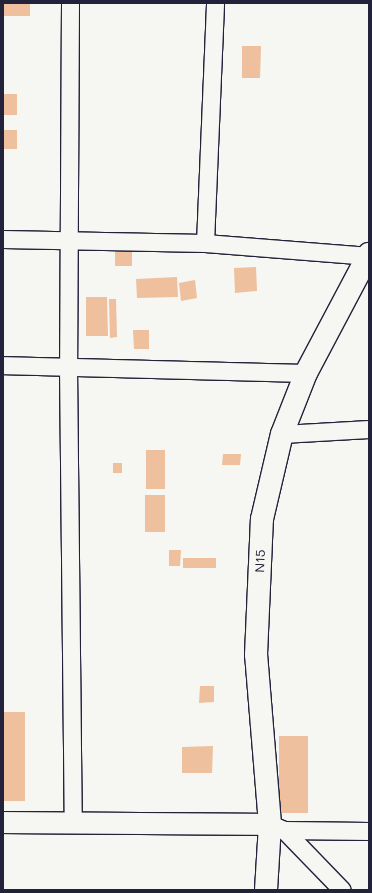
<!DOCTYPE html>
<html>
<head>
<meta charset="utf-8">
<style>
  body { margin:0 }
  #map { position:relative; width:372px; height:893px; overflow:hidden; background:#f6f6f2; font-family:Mali,sans-serif }
  div>[style] { position:absolute }
  .building>* { inset:0; background:#eec09e }
  .roads { filter:drop-shadow(1px 0 #22223b) drop-shadow(-1px 0 #22223b) drop-shadow(0 1px #22223b) drop-shadow(0 -1px #22223b) }
  .minor>* { height:17px; margin:-8.5px; padding:0 8.5px; transform-origin:8.5px; border-radius:8.5px; background:#f6f6f2 }
  .tertiary>* { height:21px; margin:-10.5px; padding:0 10.5px; transform-origin:10.5px; border-radius:10.5px; background:#f6f6f2 }
  .primary>* { height:22px; margin:-11px; padding:0 11px; transform-origin:11px; border-radius:11px; background:#f6f6f2 }
  span { translate:-50% -50%; white-space:nowrap; text-align:center; line-height:1.15; -webkit-text-stroke:3.5px #f6f6f2; paint-order:stroke }
  .street-label { font-size:13px; color:#22223b }
  .frame { position:absolute; inset:0; border:4px solid #22223b; pointer-events:none }
</style>
</head>
<body>
<div id="map">
  <div class="building">
    <div style="clip-path:polygon(3px 3px,30px 3px,30px 16px,3px 16px)"></div>
    <div style="clip-path:polygon(242px 46px,261px 46px,260px 78px,242px 78px)"></div>
    <div style="clip-path:polygon(3px 94px,17px 94px,17px 115px,3px 115px)"></div>
    <div style="clip-path:polygon(3px 130px,17px 130px,17px 149px,3px 149px)"></div>
    <div style="clip-path:polygon(115px 250px,132px 250px,132px 266px,115px 266px)"></div>
    <div style="clip-path:polygon(256px 267px,257px 291px,235px 293px,234px 268px)"></div>
    <div style="clip-path:polygon(177px 277px,178px 297px,137px 298px,136px 279px)"></div>
    <div style="clip-path:polygon(195px 280px,197px 298px,181px 301px,179px 283px)"></div>
    <div style="clip-path:polygon(86px 297px,107px 297px,108px 336px,86px 336px)"></div>
    <div style="clip-path:polygon(109px 299px,116px 299px,117px 337px,110px 338px)"></div>
    <div style="clip-path:polygon(133px 330px,149px 330px,149px 349px,134px 349px)"></div>
    <div style="clip-path:polygon(146px 450px,165px 450px,165px 489px,146px 489px)"></div>
    <div style="clip-path:polygon(223px 454px,241px 454px,240px 465px,222px 465px)"></div>
    <div style="clip-path:polygon(113px 463px,122px 463px,122px 473px,113px 473px)"></div>
    <div style="clip-path:polygon(145px 495px,165px 495px,165px 532px,145px 532px)"></div>
    <div style="clip-path:polygon(169px 550px,181px 550px,180px 566px,169px 566px)"></div>
    <div style="clip-path:polygon(183px 558px,216px 558px,216px 568px,183px 568px)"></div>
    <div style="clip-path:polygon(200px 686px,214px 686px,214px 702px,199px 703px)"></div>
    <div style="clip-path:polygon(3px 712px,25px 712px,25px 801px,3px 801px)"></div>
    <div style="clip-path:polygon(279px 736px,308px 736px,308px 813px,279px 813px)"></div>
    <div style="clip-path:polygon(213px 746px,212px 773px,182px 773px,182px 747px)"></div>
  </div>
  <div class="roads">
    <div class="minor">
      <div style="left:70px;top:3px;width:363px;rotate:90.3deg"></div>
      <div style="left:68px;top:366px;width:456px;rotate:89.4deg"></div>
      <div style="left:3px;top:239px;width:202px;rotate:1.1deg"></div>
      <div style="left:205px;top:243px;width:165px;rotate:4.5deg"></div>
      <div style="left:205px;top:243px;width:240px;rotate:-87.6deg"></div>
      <div style="left:3px;top:365px;width:303px;rotate:1.5deg"></div>
      <div style="left:282px;top:434px;width:87px;rotate:-3.3deg"></div>
      <div style="left:270px;top:824px;width:15px;rotate:23deg"></div>
      <div style="left:284px;top:830px;width:85px;rotate:0.7deg"></div>
      <div style="left:284px;top:830px;width:83px;rotate:46deg"></div>
    </div>
    <div class="tertiary">
      <div style="left:3px;top:822px;width:267px;rotate:0.4deg"></div>
    </div>
    <div class="primary">
      <div style="left:266px;top:890px;width:66px;rotate:-86.5deg"></div>
      <div style="left:270px;top:824px;width:170px;rotate:-94.7deg"></div>
      <div style="left:256px;top:655px;width:136px;rotate:-87.5deg"></div>
      <div style="left:262px;top:519px;width:87px;rotate:-76.8deg"></div>
      <div style="left:282px;top:434px;width:66px;rotate:-68.5deg"></div>
      <div style="left:306px;top:373px;width:135px;rotate:-62.1deg"></div>
    </div>
  </div>
  <div class="street-label">
    <span style="left:260px;top:561px;rotate:-88deg">N15</span>
  </div>
  <div class="frame"></div>
</div>
</body>
</html>
